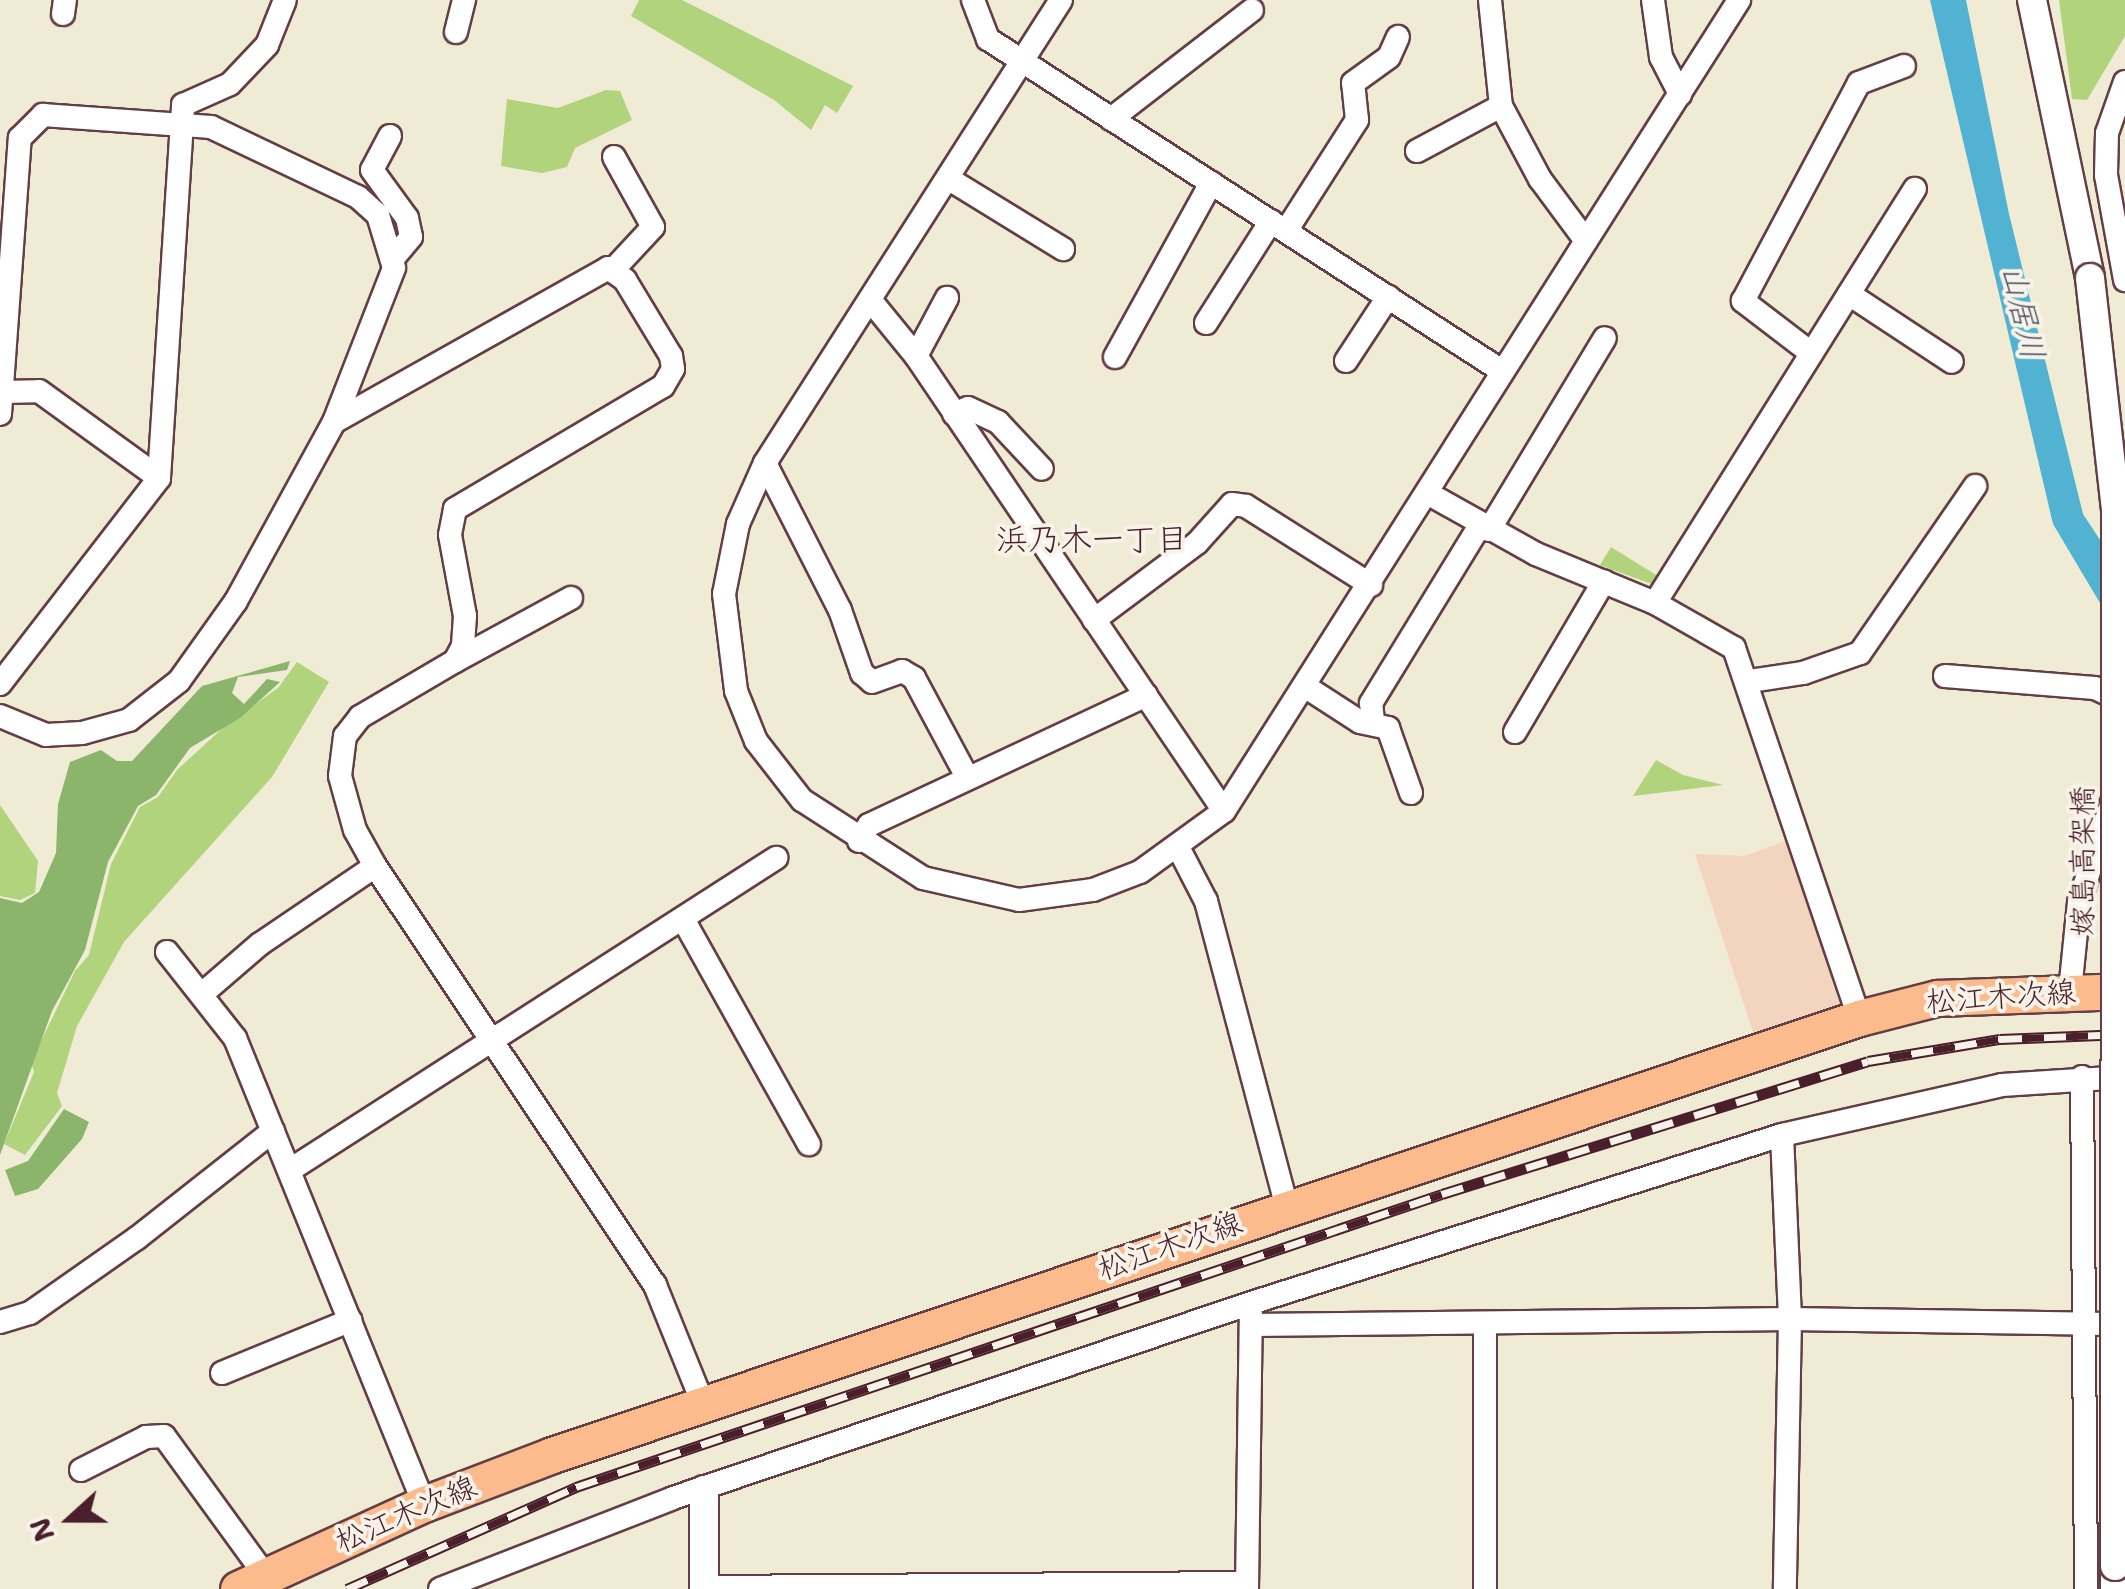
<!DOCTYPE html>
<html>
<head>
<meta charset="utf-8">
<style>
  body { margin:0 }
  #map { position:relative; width:2125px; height:1589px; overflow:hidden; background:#f0ebd5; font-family:"Shantell Sans","Klee One",sans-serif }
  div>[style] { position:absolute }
  .built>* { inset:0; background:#f3d4bf }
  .green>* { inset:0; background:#b0d37c }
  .forest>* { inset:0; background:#8cb56c }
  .water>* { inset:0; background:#52b2d1 }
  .roads { filter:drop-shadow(2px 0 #633e44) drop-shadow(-2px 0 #633e44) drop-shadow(0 2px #633e44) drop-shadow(0 -2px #633e44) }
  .minor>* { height:22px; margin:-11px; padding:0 11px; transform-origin:11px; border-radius:11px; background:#fff }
  .tertiary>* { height:28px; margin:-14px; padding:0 14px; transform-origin:14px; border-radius:14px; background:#fff }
  .primary>* { height:35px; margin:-17.5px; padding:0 17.5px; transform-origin:17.5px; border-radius:17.5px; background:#fbbb8d }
  .rail>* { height:11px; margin-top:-5.5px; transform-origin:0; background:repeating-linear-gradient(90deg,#f7f3e8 0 22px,#4a1f2b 0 44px); box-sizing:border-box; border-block:2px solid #4a1f2b }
  .bridges { filter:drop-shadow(2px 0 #633e44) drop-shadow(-2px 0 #633e44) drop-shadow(0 2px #633e44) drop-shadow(0 -2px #633e44) }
  .tertiary-bridge>* { height:28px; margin:-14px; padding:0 14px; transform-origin:14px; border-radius:14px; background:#fff }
  span { translate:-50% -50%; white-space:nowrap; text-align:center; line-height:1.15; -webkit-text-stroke:8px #f7f3e8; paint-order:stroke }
  .street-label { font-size:30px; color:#4a1f2b }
  .water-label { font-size:32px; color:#4d5265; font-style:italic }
  .neighbourhood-label { font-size:32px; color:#4a1f2b }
  .north { position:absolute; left:20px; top:1469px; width:100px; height:100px; -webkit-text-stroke:8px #f7f3e8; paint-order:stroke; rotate:249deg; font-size:28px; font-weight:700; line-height:40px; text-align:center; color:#4a1f2b }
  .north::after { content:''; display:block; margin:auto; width:35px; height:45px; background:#4a1f2b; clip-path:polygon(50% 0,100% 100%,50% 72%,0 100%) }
</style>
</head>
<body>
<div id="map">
  <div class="built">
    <div style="clip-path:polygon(1788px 840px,1842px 1012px,1756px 1041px,1695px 854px,1744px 856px)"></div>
  </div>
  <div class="green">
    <div style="clip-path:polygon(639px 0,682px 0,853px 86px,837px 113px,825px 105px,811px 130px,774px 100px,631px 16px)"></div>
    <div style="clip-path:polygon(2059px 0,2125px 0,2125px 36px,2087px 100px,2072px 99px)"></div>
    <div style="clip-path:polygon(606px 90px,620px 91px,632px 120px,575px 148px,567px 167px,542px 173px,501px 166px,507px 99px,558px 108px)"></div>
    <div style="clip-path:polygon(1611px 547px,1661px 578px,1657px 586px,1600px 565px)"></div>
    <div style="clip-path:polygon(297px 662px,329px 682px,272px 777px,124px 942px,77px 1026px,57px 1093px,62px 1106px,25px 1155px,4px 1144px,34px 1072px,31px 1062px,75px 971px,89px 955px,111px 864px,140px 807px,158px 797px,177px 770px,226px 725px,278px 688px)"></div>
    <div style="clip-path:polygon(1656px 760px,1683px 775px,1723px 785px,1633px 796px)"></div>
    <div style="clip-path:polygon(0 805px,38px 861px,35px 893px,20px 900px,0 896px)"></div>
  </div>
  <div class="forest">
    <div style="clip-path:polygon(290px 661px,287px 670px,238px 677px,232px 693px,244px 704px,267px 679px,280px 682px,240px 718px,190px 748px,156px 795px,138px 806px,108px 862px,85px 950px,52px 1011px,0 1155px,0 898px,22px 903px,39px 892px,56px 853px,58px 804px,70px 762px,101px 750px,117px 761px,132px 761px,202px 686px)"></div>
    <div style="clip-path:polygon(64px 1109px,89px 1122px,82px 1139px,38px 1189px,15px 1196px,5px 1170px,28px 1161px)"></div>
  </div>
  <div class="water">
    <div style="clip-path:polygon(1930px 0,1966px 0,2009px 214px,2083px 514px,2125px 578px,2125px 645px,2053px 524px)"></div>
  </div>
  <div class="roads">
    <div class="minor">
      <div style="left:973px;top:0;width:42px;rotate:69deg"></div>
      <div style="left:988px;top:39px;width:612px;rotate:32.86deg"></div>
      <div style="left:1061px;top:0;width:550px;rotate:122.59deg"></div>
      <div style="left:765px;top:463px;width:67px;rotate:113.9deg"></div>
      <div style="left:738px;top:524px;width:71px;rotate:101.3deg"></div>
      <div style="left:724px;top:594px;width:98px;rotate:82.9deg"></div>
      <div style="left:736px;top:691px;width:54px;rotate:68.2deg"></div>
      <div style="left:756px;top:741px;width:75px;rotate:52.1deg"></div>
      <div style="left:802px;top:800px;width:144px;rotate:32.8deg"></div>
      <div style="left:923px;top:878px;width:98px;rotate:12.9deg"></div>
      <div style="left:1019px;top:900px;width:75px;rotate:-7.7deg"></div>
      <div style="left:1093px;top:890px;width:50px;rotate:-21deg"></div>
      <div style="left:1140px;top:872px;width:104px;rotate:-36deg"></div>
      <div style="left:1224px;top:811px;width:961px;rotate:-57.58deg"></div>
      <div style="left:1490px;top:0;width:107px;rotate:84.1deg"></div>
      <div style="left:1501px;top:106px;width:83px;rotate:61.9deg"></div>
      <div style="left:1540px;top:179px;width:77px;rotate:53.4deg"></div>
      <div style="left:1653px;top:0;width:58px;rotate:82deg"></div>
      <div style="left:1661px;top:57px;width:42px;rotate:62.8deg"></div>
      <div style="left:63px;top:14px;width:14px;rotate:-82deg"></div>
      <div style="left:456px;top:32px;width:33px;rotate:-76deg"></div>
      <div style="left:2125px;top:82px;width:54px;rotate:109.4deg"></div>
      <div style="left:2107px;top:133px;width:42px;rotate:91.4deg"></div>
      <div style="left:2106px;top:175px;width:107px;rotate:79.7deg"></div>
      <div style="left:1111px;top:119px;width:178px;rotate:-37.7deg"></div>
      <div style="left:390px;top:136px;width:38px;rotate:118deg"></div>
      <div style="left:372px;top:170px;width:59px;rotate:53.9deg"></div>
      <div style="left:407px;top:218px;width:19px;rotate:78deg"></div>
      <div style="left:411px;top:237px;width:26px;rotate:130deg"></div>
      <div style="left:1417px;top:151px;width:95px;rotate:-28.2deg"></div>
      <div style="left:614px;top:157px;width:80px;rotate:60.9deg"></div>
      <div style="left:653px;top:227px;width:57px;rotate:132.9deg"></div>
      <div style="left:949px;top:179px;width:134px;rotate:31.6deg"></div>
      <div style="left:1286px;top:231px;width:132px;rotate:-57.4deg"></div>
      <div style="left:1357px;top:120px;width:37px;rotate:-96deg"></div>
      <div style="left:1353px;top:83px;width:44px;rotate:-35.8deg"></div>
      <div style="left:1389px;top:57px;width:22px;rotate:-66deg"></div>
      <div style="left:1849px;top:294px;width:123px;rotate:33.4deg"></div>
      <div style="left:871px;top:301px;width:71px;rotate:50.7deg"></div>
      <div style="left:916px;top:356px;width:549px;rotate:55.91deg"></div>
      <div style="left:1206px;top:323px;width:121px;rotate:-57.5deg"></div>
      <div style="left:1811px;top:353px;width:86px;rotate:-142.6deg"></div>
      <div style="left:1743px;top:301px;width:247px;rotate:-62deg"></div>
      <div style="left:1859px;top:83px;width:48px;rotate:-20.7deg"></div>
      <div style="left:916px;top:356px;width:66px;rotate:-61.9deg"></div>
      <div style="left:1115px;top:357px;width:199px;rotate:-61.1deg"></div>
      <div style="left:1346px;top:361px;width:77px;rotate:-56.7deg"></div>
      <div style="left:0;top:392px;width:39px;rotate:-1deg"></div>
      <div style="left:39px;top:391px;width:148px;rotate:35.9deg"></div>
      <div style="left:0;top:414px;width:277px;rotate:-85.9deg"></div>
      <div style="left:20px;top:138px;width:33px;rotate:-45deg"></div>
      <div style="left:43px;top:115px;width:168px;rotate:4.1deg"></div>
      <div style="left:211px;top:127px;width:163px;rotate:25.5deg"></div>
      <div style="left:358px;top:197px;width:27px;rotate:42deg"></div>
      <div style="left:378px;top:215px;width:55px;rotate:73.2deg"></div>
      <div style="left:394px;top:268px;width:165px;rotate:111.3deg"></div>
      <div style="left:334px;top:422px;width:204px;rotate:118.7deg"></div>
      <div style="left:236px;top:601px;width:98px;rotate:125.5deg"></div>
      <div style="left:179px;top:681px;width:63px;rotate:142deg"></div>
      <div style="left:129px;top:720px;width:49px;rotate:164.5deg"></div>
      <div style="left:82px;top:733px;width:36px;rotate:177deg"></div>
      <div style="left:46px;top:735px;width:50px;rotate:-157.6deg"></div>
      <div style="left:954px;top:414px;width:15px;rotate:-23deg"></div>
      <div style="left:968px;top:408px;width:33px;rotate:25deg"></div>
      <div style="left:998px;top:422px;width:64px;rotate:46.9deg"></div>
      <div style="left:334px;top:422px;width:314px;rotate:-29.3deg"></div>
      <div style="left:608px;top:268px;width:21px;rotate:35deg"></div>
      <div style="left:625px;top:280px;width:89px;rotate:58.8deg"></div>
      <div style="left:671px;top:356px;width:13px;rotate:81deg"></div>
      <div style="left:673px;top:369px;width:20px;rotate:120deg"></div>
      <div style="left:663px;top:386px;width:242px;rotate:149.4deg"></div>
      <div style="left:455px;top:509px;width:26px;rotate:101deg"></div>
      <div style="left:450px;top:535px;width:82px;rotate:79.5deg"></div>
      <div style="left:465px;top:616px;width:30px;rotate:94deg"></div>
      <div style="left:463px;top:646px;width:17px;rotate:118deg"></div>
      <div style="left:455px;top:661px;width:110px;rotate:149.5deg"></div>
      <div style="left:360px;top:717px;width:24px;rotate:128deg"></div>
      <div style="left:345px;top:736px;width:40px;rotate:97.1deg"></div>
      <div style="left:340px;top:776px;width:56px;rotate:74.5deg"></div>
      <div style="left:355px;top:830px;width:41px;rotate:60.9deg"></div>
      <div style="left:375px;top:866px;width:504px;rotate:56.25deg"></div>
      <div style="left:655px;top:1285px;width:128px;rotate:68deg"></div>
      <div style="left:765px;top:463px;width:165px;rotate:63deg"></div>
      <div style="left:840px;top:610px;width:67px;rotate:70.8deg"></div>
      <div style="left:862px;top:673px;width:13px;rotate:42deg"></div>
      <div style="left:872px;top:682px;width:32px;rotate:-20deg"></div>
      <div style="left:902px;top:671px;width:14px;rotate:30deg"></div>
      <div style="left:914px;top:678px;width:112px;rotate:61.8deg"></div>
      <div style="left:1429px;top:494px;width:123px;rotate:29.3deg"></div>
      <div style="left:1536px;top:554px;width:129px;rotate:22.4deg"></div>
      <div style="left:1655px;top:603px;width:91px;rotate:29.7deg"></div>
      <div style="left:1734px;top:648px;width:391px;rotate:71.3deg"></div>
      <div style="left:1489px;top:530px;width:224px;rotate:-58.9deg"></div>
      <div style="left:1655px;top:603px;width:489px;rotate:-57.9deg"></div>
      <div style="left:1094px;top:620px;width:129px;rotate:-36.8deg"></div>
      <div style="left:1197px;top:543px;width:52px;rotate:-48.1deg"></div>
      <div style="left:1232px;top:504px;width:14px;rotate:8deg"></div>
      <div style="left:1246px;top:506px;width:148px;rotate:32.3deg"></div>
      <div style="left:455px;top:661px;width:132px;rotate:-28.5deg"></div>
      <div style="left:1945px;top:676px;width:150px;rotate:4.6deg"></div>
      <div style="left:2095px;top:688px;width:33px;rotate:25deg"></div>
      <div style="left:1750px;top:681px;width:54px;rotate:-8.6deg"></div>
      <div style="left:1803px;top:673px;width:60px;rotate:-19.3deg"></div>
      <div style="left:1860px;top:653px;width:203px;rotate:-55.4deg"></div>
      <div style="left:0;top:684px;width:260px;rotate:-52.3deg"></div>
      <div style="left:159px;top:478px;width:374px;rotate:-86.3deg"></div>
      <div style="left:183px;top:105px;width:51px;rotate:-24.1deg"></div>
      <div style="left:230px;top:84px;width:54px;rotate:-46.5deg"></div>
      <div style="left:267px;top:45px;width:48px;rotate:-68.2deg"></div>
      <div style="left:1306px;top:687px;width:64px;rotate:32.9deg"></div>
      <div style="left:1360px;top:722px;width:29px;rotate:12deg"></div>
      <div style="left:1388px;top:728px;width:69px;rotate:70.5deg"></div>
      <div style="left:1373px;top:721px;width:18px;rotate:-96deg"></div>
      <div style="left:1371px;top:703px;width:209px;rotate:-58.5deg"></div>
      <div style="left:1515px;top:732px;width:175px;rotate:-59.5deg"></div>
      <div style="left:859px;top:841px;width:19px;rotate:-58deg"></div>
      <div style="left:869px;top:825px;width:306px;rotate:-25.1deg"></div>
      <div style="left:1179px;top:849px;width:59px;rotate:62.6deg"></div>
      <div style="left:1206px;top:901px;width:317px;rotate:75.2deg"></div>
      <div style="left:683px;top:919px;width:258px;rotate:60.8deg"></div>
      <div style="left:167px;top:952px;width:110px;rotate:51.7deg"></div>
      <div style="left:235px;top:1038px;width:503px;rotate:67.92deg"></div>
      <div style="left:2070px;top:991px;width:89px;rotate:-84.2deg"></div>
      <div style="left:2079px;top:902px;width:105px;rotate:-71.7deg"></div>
      <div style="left:202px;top:994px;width:77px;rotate:-40.8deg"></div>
      <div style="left:260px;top:944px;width:139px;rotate:-34.1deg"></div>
      <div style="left:2082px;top:1077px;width:512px;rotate:89.55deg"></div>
      <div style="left:1782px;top:1135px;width:184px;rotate:87.5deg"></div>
      <div style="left:1790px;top:1319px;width:270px;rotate:91.1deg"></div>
      <div style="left:290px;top:1170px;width:578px;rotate:-32.7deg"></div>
      <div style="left:0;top:1322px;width:31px;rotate:-17deg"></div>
      <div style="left:30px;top:1313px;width:131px;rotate:-35deg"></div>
      <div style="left:137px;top:1238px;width:173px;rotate:-38.2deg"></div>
      <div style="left:1251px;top:1325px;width:539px;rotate:-0.64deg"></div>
      <div style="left:1790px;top:1319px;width:335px;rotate:0.9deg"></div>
      <div style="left:1485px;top:1325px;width:264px;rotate:90deg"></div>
      <div style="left:222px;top:1373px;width:139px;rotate:-22.3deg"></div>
      <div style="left:81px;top:1470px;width:73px;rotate:-26.9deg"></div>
      <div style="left:146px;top:1437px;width:18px;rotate:-3deg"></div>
      <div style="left:164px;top:1436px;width:172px;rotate:54deg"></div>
      <div style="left:704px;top:1587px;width:543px;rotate:-0.42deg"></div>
      <div style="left:440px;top:1589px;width:250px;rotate:-21.3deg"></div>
      <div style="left:673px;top:1498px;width:610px;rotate:-18.64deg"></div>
      <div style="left:1251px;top:1303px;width:557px;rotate:-17.56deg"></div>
      <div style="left:1782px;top:1135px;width:226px;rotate:-12.8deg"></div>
      <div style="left:2002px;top:1085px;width:123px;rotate:-3.7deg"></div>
      <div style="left:1247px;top:1589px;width:276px;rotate:-89.2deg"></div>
    </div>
    <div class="tertiary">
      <div style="left:2032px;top:0;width:284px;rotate:78.2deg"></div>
      <div style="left:704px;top:1490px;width:99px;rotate:90deg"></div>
      <div style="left:2115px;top:1589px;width:23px;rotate:-90deg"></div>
    </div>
    <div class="primary">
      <div style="left:238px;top:1589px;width:205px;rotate:-24.6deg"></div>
      <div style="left:424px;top:1504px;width:137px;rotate:-20.9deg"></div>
      <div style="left:552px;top:1455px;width:1378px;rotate:-18.49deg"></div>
      <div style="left:1859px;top:1018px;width:81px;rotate:-14.4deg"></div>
      <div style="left:1937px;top:998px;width:188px;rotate:-2.1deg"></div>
    </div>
  </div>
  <div class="rail">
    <div style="left:347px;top:1589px;width:251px;rotate:-24deg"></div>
    <div style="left:576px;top:1487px;width:914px;rotate:-18.69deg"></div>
    <div style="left:1442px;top:1194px;width:446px;rotate:-17.3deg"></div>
    <div style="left:1868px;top:1061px;width:134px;rotate:-9.5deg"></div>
    <div style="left:2000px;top:1039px;width:125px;rotate:-2.3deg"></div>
  </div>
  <div class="bridges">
    <div class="tertiary-bridge">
      <div style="left:2090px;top:278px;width:234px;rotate:83.6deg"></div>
      <div style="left:2116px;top:511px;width:1055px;rotate:90.05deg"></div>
    </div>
  </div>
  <div class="street-label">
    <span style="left:2083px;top:861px;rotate:-90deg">嫁島高架橋</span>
    <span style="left:2001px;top:997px;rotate:-4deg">松江木次線</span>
    <span style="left:1170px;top:1246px;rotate:-19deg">松江木次線</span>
    <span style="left:406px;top:1514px;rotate:-23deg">松江木次線</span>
  </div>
  <div class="water-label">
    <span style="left:2023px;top:312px;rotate:77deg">山居川</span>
  </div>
  <div class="neighbourhood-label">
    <span style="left:1092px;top:539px">浜乃木一丁目</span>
  </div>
  <div class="north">N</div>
</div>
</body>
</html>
